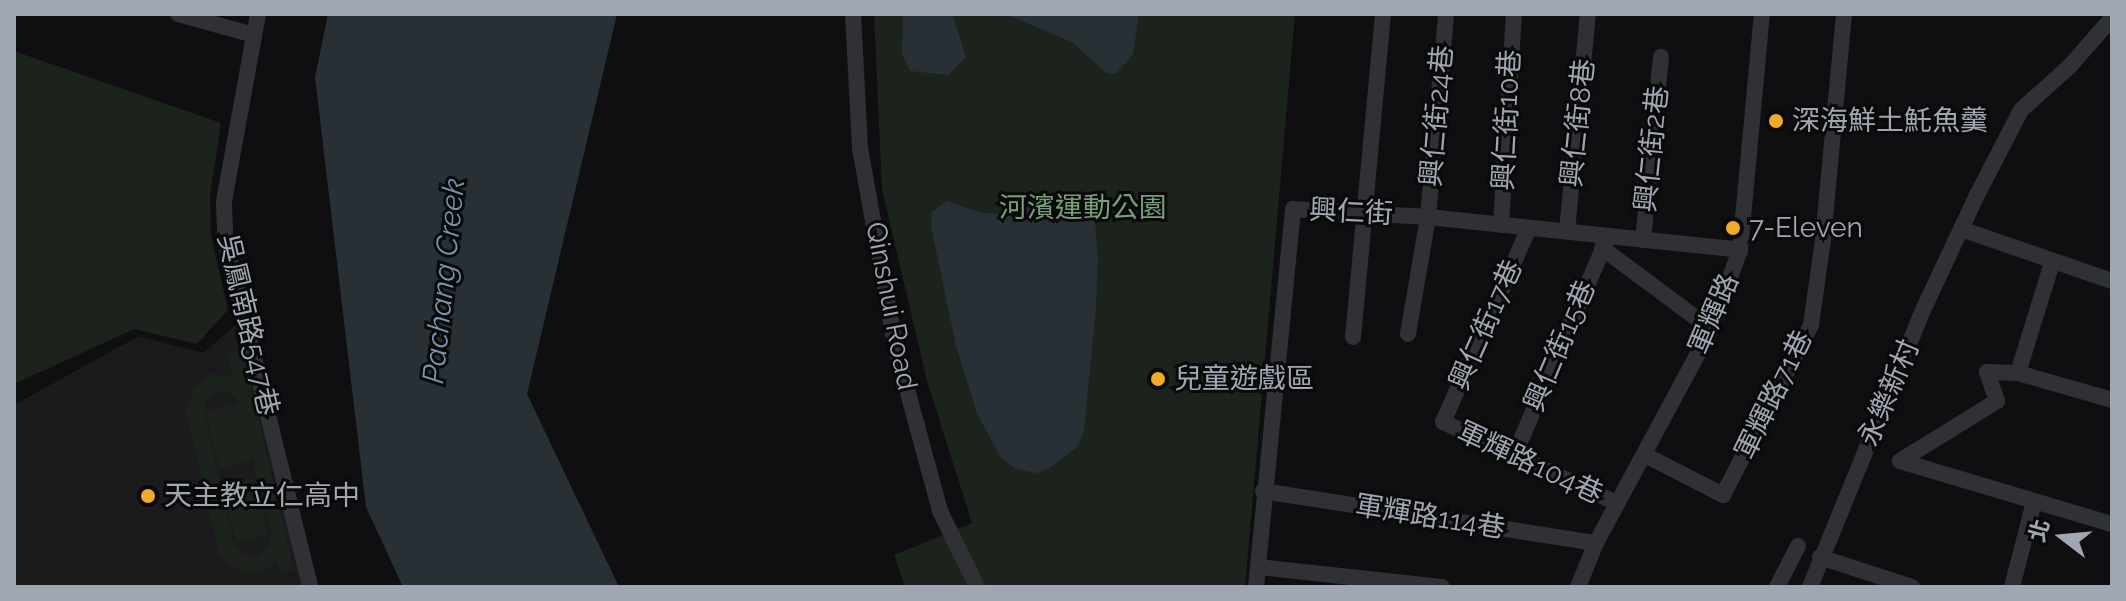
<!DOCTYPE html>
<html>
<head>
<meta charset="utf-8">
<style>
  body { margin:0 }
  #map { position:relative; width:2126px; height:601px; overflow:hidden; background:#0f0f11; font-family:Raleway,"Noto Sans TC",sans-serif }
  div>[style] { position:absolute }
  .built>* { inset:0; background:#1b1b1e }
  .green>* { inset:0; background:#1c231c }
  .water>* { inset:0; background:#283036 }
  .minor>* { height:16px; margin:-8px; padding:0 8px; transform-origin:8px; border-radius:8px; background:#303135 }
  .dots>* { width:22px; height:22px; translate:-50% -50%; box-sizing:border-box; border:4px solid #0a0a0b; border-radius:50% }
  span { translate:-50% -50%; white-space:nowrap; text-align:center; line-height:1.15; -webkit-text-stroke:6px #0a0a0b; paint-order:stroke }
  .street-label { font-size:28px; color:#a0a6b2 }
  .poi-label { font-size:28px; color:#a0a6b2 }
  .left { translate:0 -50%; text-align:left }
  .park-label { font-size:28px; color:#779d79 }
  .water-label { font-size:30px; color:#7694ad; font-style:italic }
  .frame { position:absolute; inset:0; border:16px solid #a0a6b2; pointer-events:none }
  .north { position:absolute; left:2022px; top:497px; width:80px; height:80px; -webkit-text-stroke:6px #0a0a0b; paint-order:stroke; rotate:286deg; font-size:22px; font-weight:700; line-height:32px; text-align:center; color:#a0a6b2 }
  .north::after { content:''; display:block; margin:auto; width:28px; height:36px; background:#a0a6b2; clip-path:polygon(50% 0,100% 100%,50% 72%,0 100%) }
</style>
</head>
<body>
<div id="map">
  <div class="built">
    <div style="clip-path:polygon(241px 320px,302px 587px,14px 587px,14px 405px,139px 336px,203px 353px)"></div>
  </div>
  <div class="green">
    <div style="clip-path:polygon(874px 14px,1295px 14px,1245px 587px,905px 587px,894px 555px,972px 523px,927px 381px,882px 189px)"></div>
    <div style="clip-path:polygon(14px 51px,221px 123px,210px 195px,211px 236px,228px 310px,197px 344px,134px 329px,14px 384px)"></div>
    <div style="clip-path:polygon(evenodd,242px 349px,294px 569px,280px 572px,276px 562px,260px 573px,241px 572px,220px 556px,186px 412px,194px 387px,210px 374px,232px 376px,227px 354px,242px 349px,217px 391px,230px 393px,239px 403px,205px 412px,219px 469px,252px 461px,240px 411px,272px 534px,267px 548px,257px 555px,243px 554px,234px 544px,204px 413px,206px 400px,217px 391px)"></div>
    <div style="clip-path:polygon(254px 478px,268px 535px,236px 543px,222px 486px)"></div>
  </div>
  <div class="water">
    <div style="clip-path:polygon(328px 14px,617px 14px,527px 394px,619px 587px,403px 587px,366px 507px,315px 77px)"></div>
    <div style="clip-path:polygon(903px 14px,952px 14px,966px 57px,948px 75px,910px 71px,902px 53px)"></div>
    <div style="clip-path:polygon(1005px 14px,1139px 14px,1133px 54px,1116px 74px,1106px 73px,1072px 42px)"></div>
    <div style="clip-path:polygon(947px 201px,982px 213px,1008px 214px,1025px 207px,1081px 211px,1095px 219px,1098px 257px,1096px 307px,1084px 431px,1077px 447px,1050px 468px,1037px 473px,1016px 469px,1001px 458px,977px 413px,956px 346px,931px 226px,932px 212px)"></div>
  </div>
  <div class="minor">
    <div style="left:178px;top:14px;width:79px;rotate:15.4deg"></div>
    <div style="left:258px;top:14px;width:191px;rotate:100.3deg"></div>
    <div style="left:224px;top:202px;width:38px;rotate:88deg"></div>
    <div style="left:225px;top:240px;width:357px;rotate:76.2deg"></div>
    <div style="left:853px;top:14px;width:134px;rotate:87deg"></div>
    <div style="left:860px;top:148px;width:200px;rotate:79.9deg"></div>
    <div style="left:895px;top:345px;width:172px;rotate:74.8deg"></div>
    <div style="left:940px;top:511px;width:85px;rotate:64deg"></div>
    <div style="left:1501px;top:225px;width:211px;rotate:-86.5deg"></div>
    <div style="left:1529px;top:228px;width:212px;rotate:113.9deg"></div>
    <div style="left:1443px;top:422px;width:192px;rotate:25deg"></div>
    <div style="left:1961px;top:229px;width:160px;rotate:19deg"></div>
    <div style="left:1567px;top:231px;width:218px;rotate:-84.5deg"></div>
    <div style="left:1643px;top:240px;width:184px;rotate:-84.4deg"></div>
    <div style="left:1602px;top:248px;width:136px;rotate:36.6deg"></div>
    <div style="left:2052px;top:263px;width:115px;rotate:107.2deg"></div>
    <div style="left:2018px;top:373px;width:31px;rotate:-178deg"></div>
    <div style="left:1987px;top:372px;width:31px;rotate:71deg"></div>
    <div style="left:1997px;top:401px;width:114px;rotate:148.3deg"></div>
    <div style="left:1900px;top:461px;width:221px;rotate:16.6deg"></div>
    <div style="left:1408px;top:334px;width:119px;rotate:-80.3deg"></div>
    <div style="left:1428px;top:217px;width:204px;rotate:-84.9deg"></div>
    <div style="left:1353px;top:337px;width:324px;rotate:-84.7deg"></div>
    <div style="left:2018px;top:373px;width:98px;rotate:16deg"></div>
    <div style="left:1645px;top:455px;width:88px;rotate:27.1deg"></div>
    <div style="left:1723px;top:495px;width:191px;rotate:-62.6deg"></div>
    <div style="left:1811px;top:325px;width:86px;rotate:-82deg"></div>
    <div style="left:1823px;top:240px;width:227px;rotate:-84.7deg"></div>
    <div style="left:1514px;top:456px;width:238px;rotate:-66.8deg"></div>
    <div style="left:1263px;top:491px;width:337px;rotate:8.9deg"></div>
    <div style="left:1820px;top:557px;width:97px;rotate:18.1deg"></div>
    <div style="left:1258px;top:567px;width:185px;rotate:6.2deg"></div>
    <div style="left:1256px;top:587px;width:380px;rotate:-84.4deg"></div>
    <div style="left:1293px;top:209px;width:135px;rotate:3.4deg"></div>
    <div style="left:1428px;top:217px;width:314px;rotate:6deg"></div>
    <div style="left:1578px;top:587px;width:48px;rotate:-67.8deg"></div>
    <div style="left:1596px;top:543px;width:243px;rotate:-61.7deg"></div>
    <div style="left:1711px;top:329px;width:84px;rotate:-69.8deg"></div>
    <div style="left:1740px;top:250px;width:237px;rotate:-84.7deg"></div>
    <div style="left:1777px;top:587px;width:46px;rotate:-62.9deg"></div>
    <div style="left:1810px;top:587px;width:301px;rotate:-67.8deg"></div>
    <div style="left:1924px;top:308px;width:125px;rotate:-64.9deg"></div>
    <div style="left:1977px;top:195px;width:96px;rotate:-62.6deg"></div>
    <div style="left:2021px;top:110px;width:66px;rotate:-41.9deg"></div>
    <div style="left:2070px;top:66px;width:64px;rotate:-48.8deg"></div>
    <div style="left:2012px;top:587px;width:88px;rotate:-75.5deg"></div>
  </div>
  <div class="dots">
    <div style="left:1776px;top:121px;background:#f0ab28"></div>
    <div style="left:1733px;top:228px;background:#f0ab28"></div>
    <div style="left:1158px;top:379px;background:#f0ab28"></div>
    <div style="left:148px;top:496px;background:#f0ab28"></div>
  </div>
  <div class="street-label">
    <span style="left:1437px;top:116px;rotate:-85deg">興仁街24巷</span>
    <span style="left:1507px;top:120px;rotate:-87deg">興仁街10巷</span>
    <span style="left:1578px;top:123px;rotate:-84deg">興仁街8巷</span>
    <span style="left:1652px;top:149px;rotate:-84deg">興仁街2巷</span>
    <span style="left:1351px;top:212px;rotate:3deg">興仁街</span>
    <span style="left:891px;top:306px;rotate:79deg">Qinshui Road</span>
    <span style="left:1714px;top:314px;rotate:-67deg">軍輝路</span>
    <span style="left:248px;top:325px;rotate:77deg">吳鳳南路547巷</span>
    <span style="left:1486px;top:325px;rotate:-66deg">興仁街17巷</span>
    <span style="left:1560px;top:346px;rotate:-67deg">興仁街15巷</span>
    <span style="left:1889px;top:393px;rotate:-67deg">永樂新村</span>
    <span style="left:1774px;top:395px;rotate:-64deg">軍輝路71巷</span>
    <span style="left:1530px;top:463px;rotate:25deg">軍輝路104巷</span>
    <span style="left:1430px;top:517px;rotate:9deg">軍輝路114巷</span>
  </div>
  <div class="poi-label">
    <span class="left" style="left:1792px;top:121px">深海鮮土魠魚羹</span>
    <span class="left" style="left:1749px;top:228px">7-Eleven</span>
    <span class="left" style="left:1174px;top:379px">兒童遊戲區</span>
    <span class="left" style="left:164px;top:496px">天主教立仁高中</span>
  </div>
  <div class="park-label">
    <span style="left:1083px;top:208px">河濱運動公園</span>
  </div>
  <div class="water-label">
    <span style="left:444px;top:281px;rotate:-84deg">Pachang Creek</span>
  </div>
  <div class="frame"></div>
  <div class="north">北</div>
</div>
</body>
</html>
